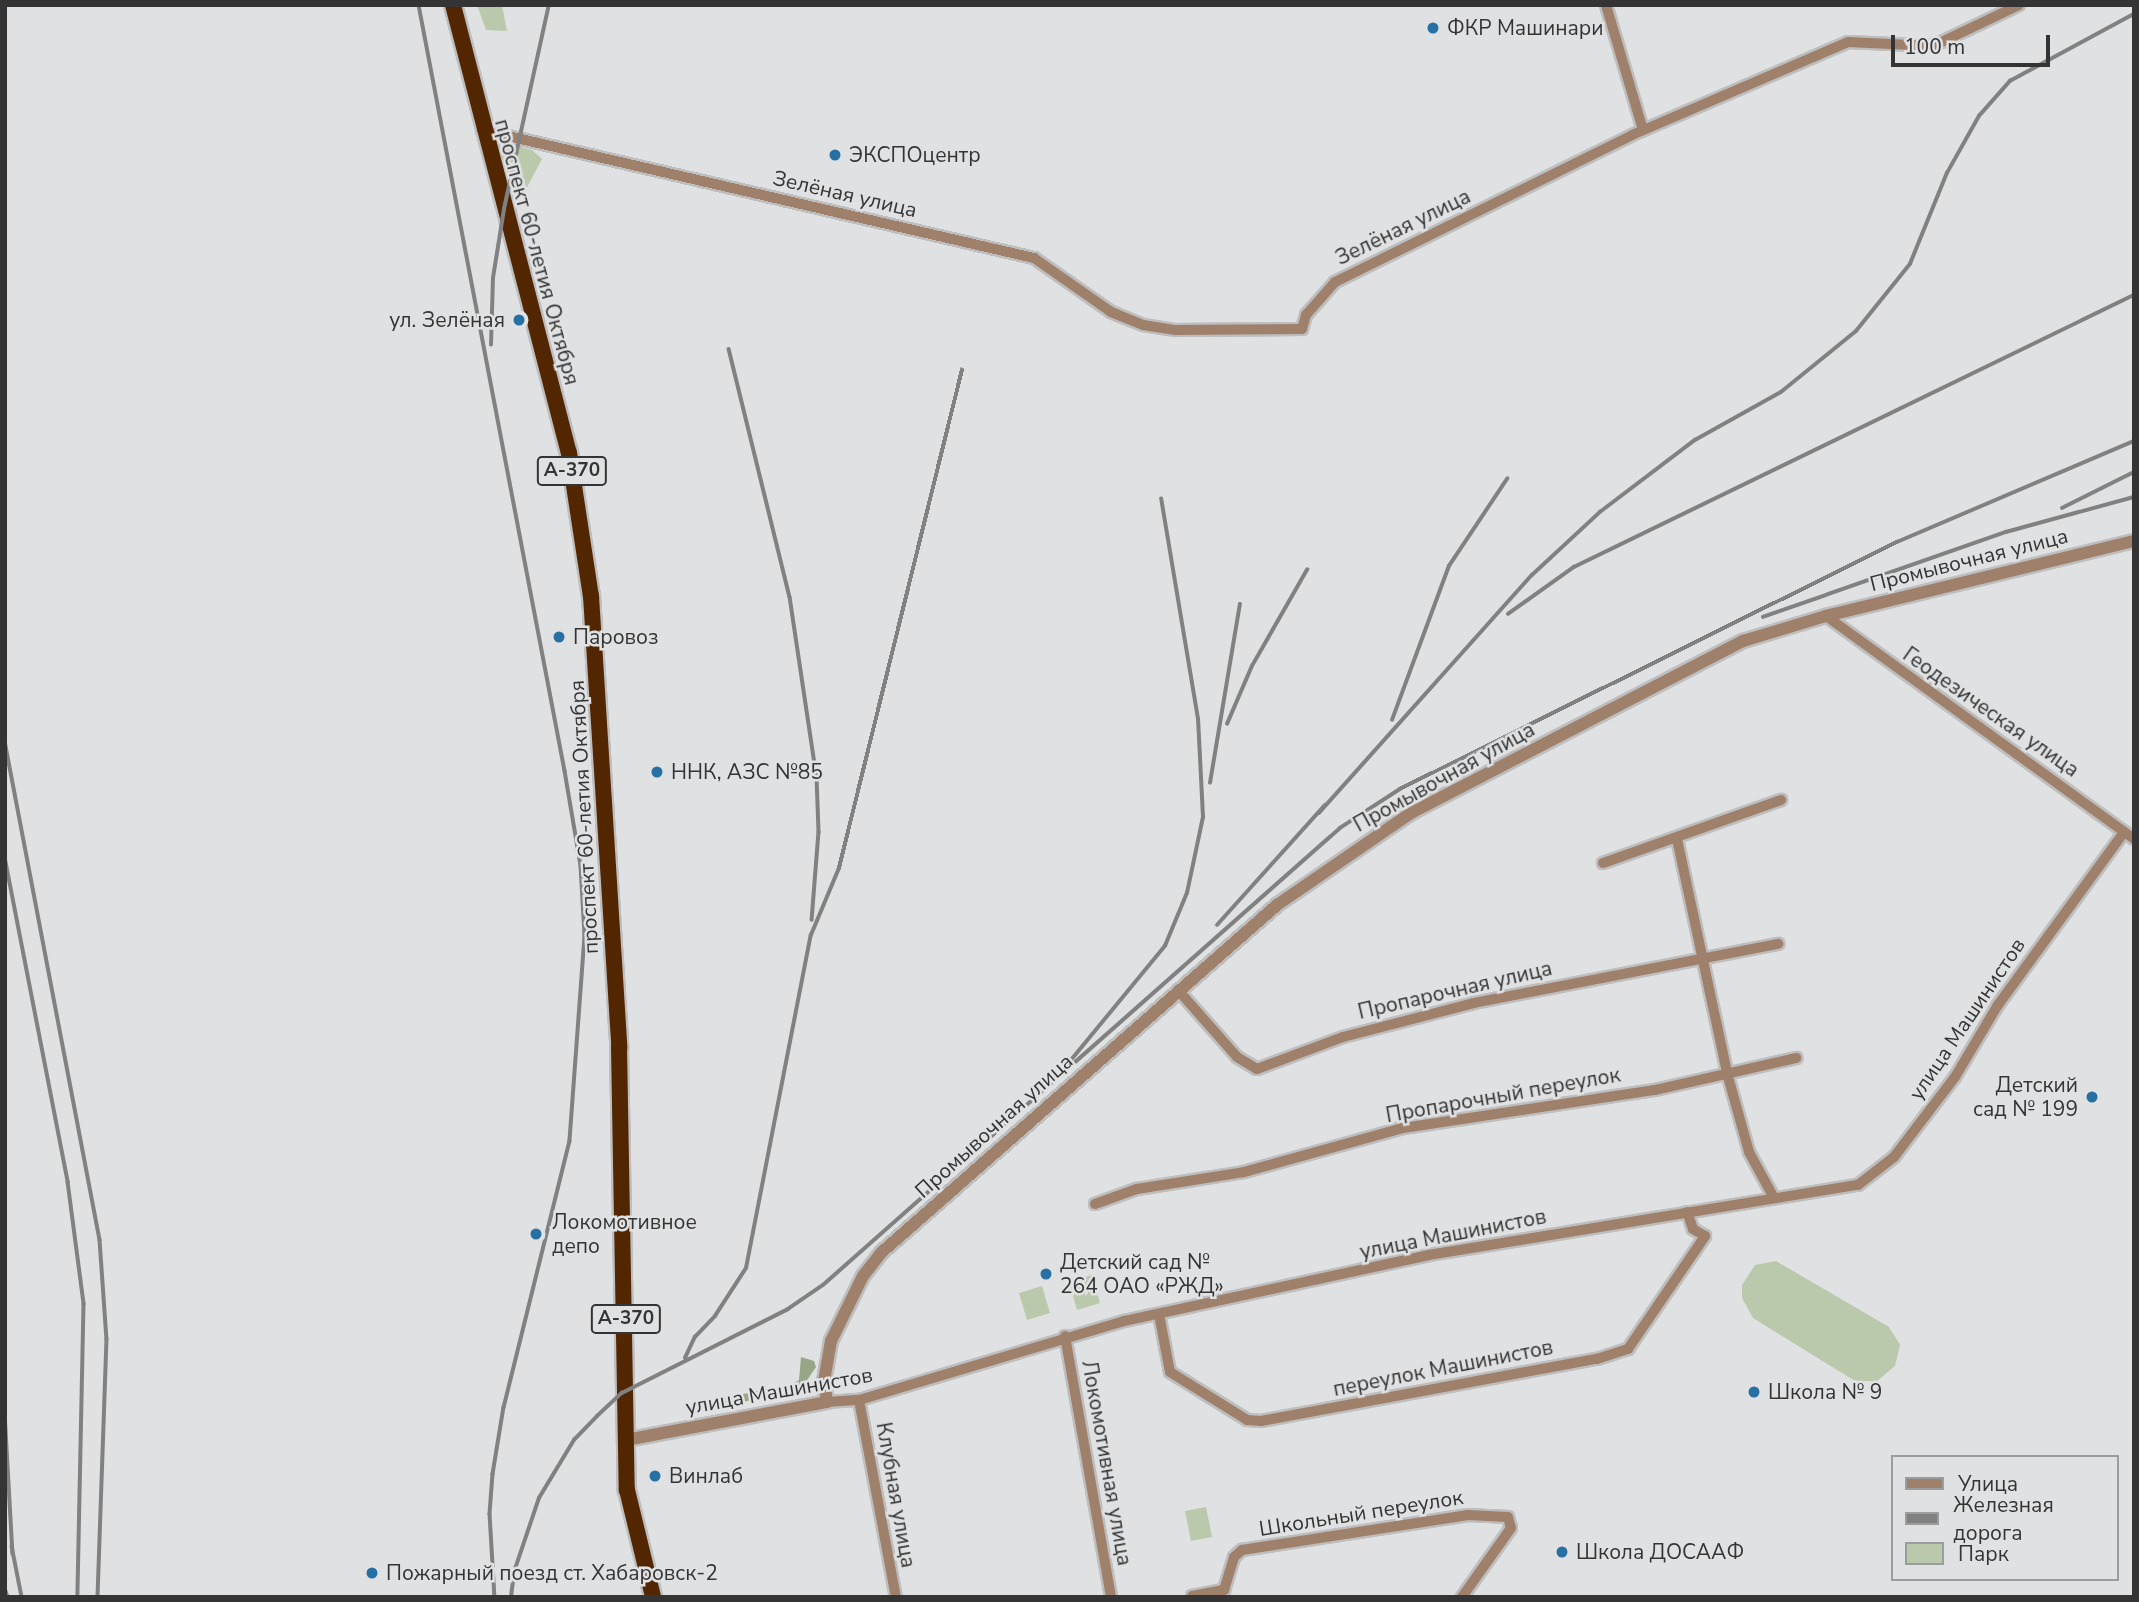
<!DOCTYPE html>
<html>
<head>
<meta charset="utf-8">
<style>
  body { margin:0 }
  #map { position:relative; width:2139px; height:1602px; overflow:hidden; background:#e0e1e2; font-family:"Nunito Sans",sans-serif }
  div>[style] { position:absolute }
  .green>* { inset:0; background:#bac9ac }
  .forest>* { inset:0; background:#97a686 }
  .roads { filter:drop-shadow(2px 0 #bebebf) drop-shadow(-2px 0 #bebebf) drop-shadow(0 2px #bebebf) drop-shadow(0 -2px #bebebf) }
  .minor>* { height:10px; margin:-5px; padding:0 5px; transform-origin:5px; border-radius:5px; background:#9f806b }
  .tertiary>* { height:12px; margin:-6px; padding:0 6px; transform-origin:6px; border-radius:6px; background:#9f806b }
  .trunk>* { height:16px; margin:-8px; padding:0 8px; transform-origin:8px; border-radius:8px; background:#522601 }
  .rail>* { height:3.5px; margin:-1.75px; padding:0 1.75px; transform-origin:1.75px; border-radius:1.75px; background:#818182 }
  .dots>* { width:19px; height:19px; translate:-50% -50%; box-sizing:border-box; border:4px solid #e0e1e2; border-radius:50% }
  span { translate:-50% -50%; white-space:nowrap; text-align:center; line-height:1.15; -webkit-text-stroke:5px #e0e1e2; paint-order:stroke }
  .shield-label span { padding:2px 5px; background:#e0e1e2; border:2px solid; border-radius:5px; -webkit-text-stroke-width:0 }
  .shield-label { font-size:19px; color:#343435; font-weight:700 }
  .poi-label { font-size:21px; color:#343435 }
  .left { translate:0 -50%; text-align:left }
  .right { translate:-100% -50%; text-align:right }
  .street-label { font-size:21px; color:#343435 }
  .frame { position:absolute; inset:0; border:7px solid #343435; pointer-events:none }
  .legend { position:absolute; left:1891px; top:1455px; width:228px; height:126px; box-sizing:border-box; background:#e0e1e2; border:2px solid #9b9c9d; margin:0; padding:9px 12px; list-style:none; font-size:21px; color:#343435 }
  .legend li { display:flex; align-items:center; gap:14px; height:35px }
  .legend b { width:35px; border:2px solid #9b9c9d }
  .scale { position:absolute; left:1891px; top:35px; width:159px; height:32px; box-sizing:border-box; border:4px solid #343435; border-top:0; padding-left:9px; font-size:21px; line-height:24px; white-space:nowrap; color:#343435; -webkit-text-stroke:5px #e0e1e2; paint-order:stroke }
</style>
</head>
<body>
<div id="map">
  <div class="green">
    <div style="clip-path:polygon(477px 5px,502px 5px,507px 31px,486px 30px)"></div>
    <div style="clip-path:polygon(509px 144px,532px 150px,542px 159px,525px 191px,514px 190px,509px 179px,502px 153px)"></div>
    <div style="clip-path:polygon(1776px 1261px,1889px 1327px,1900px 1345px,1895px 1366px,1877px 1381px,1855px 1381px,1753px 1318px,1742px 1298px,1742px 1285px,1755px 1265px)"></div>
    <div style="clip-path:polygon(1092px 1275px,1100px 1303px,1077px 1310px,1069px 1282px)"></div>
    <div style="clip-path:polygon(1042px 1286px,1050px 1313px,1027px 1320px,1019px 1293px)"></div>
    <div style="clip-path:polygon(1206px 1507px,1212px 1537px,1191px 1541px,1185px 1511px)"></div>
  </div>
  <div class="forest">
    <div style="clip-path:polygon(801px 1357px,814px 1361px,816px 1367px,801px 1389px,707px 1410px,693px 1405px,794px 1383px,799px 1380px)"></div>
  </div>
  <div class="roads">
    <div class="minor">
      <div style="left:1606px;top:5px;width:130px;rotate:73.5deg"></div>
      <div style="left:482px;top:130px;width:567px;rotate:13.06deg"></div>
      <div style="left:1034px;top:258px;width:94px;rotate:35deg"></div>
      <div style="left:1111px;top:312px;width:35px;rotate:22deg"></div>
      <div style="left:1143px;top:325px;width:33px;rotate:9deg"></div>
      <div style="left:1176px;top:330px;width:126px;rotate:-0.5deg"></div>
      <div style="left:1302px;top:329px;width:15px;rotate:-74deg"></div>
      <div style="left:1306px;top:315px;width:44px;rotate:-48.7deg"></div>
      <div style="left:1335px;top:282px;width:331px;rotate:-26.3deg"></div>
      <div style="left:1632px;top:135px;width:235px;rotate:-23.3deg"></div>
      <div style="left:1848px;top:42px;width:85px;rotate:2.7deg"></div>
      <div style="left:1933px;top:46px;width:95px;rotate:-25.5deg"></div>
      <div style="left:1826px;top:616px;width:380px;rotate:35.9deg"></div>
      <div style="left:1677px;top:839px;width:239px;rotate:77.9deg"></div>
      <div style="left:1727px;top:1073px;width:82px;rotate:74.4deg"></div>
      <div style="left:1749px;top:1152px;width:50px;rotate:61.4deg"></div>
      <div style="left:1603px;top:863px;width:189px;rotate:-19.5deg"></div>
      <div style="left:1178px;top:990px;width:89px;rotate:48.6deg"></div>
      <div style="left:1237px;top:1057px;width:23px;rotate:31deg"></div>
      <div style="left:1257px;top:1069px;width:92px;rotate:-20.4deg"></div>
      <div style="left:1343px;top:1037px;width:135px;rotate:-14.5deg"></div>
      <div style="left:1474px;top:1003px;width:310px;rotate:-11deg"></div>
      <div style="left:1095px;top:1204px;width:45px;rotate:-19.7deg"></div>
      <div style="left:1137px;top:1189px;width:108px;rotate:-9deg"></div>
      <div style="left:1244px;top:1172px;width:165px;rotate:-15.5deg"></div>
      <div style="left:1403px;top:1128px;width:255px;rotate:-8.6deg"></div>
      <div style="left:1655px;top:1090px;width:145px;rotate:-12.8deg"></div>
      <div style="left:1159px;top:1314px;width:59px;rotate:79.3deg"></div>
      <div style="left:1170px;top:1372px;width:91px;rotate:31.9deg"></div>
      <div style="left:1247px;top:1420px;width:14px;rotate:4deg"></div>
      <div style="left:1261px;top:1421px;width:342px;rotate:-10.5deg"></div>
      <div style="left:1597px;top:1359px;width:33px;rotate:-18deg"></div>
      <div style="left:1628px;top:1349px;width:137px;rotate:-55.7deg"></div>
      <div style="left:1705px;top:1236px;width:14px;rotate:-150deg"></div>
      <div style="left:1693px;top:1229px;width:18px;rotate:-109deg"></div>
      <div style="left:1065px;top:1336px;width:265px;rotate:80deg"></div>
      <div style="left:859px;top:1400px;width:200px;rotate:79.4deg"></div>
      <div style="left:827px;top:1402px;width:32px;rotate:-4deg"></div>
      <div style="left:859px;top:1400px;width:277px;rotate:-16.6deg"></div>
      <div style="left:1124px;top:1321px;width:312px;rotate:-12.2deg"></div>
      <div style="left:1429px;top:1255px;width:435px;rotate:-9.3deg"></div>
      <div style="left:1858px;top:1185px;width:46px;rotate:-37.9deg"></div>
      <div style="left:1894px;top:1157px;width:101px;rotate:-52.7deg"></div>
      <div style="left:1955px;top:1077px;width:84px;rotate:-59.2deg"></div>
      <div style="left:1998px;top:1005px;width:214px;rotate:-53.9deg"></div>
      <div style="left:1192px;top:1596px;width:33px;rotate:-11deg"></div>
      <div style="left:1224px;top:1590px;width:34px;rotate:-73deg"></div>
      <div style="left:1234px;top:1557px;width:11px;rotate:-41deg"></div>
      <div style="left:1242px;top:1550px;width:229px;rotate:-8.8deg"></div>
      <div style="left:1468px;top:1515px;width:40px;rotate:2.9deg"></div>
      <div style="left:1508px;top:1517px;width:11px;rotate:75deg"></div>
      <div style="left:1511px;top:1528px;width:85px;rotate:125.4deg"></div>
    </div>
    <div class="tertiary">
      <div style="left:626px;top:1440px;width:205px;rotate:-10.7deg"></div>
      <div style="left:827px;top:1402px;width:21px;rotate:-98deg"></div>
      <div style="left:824px;top:1381px;width:41px;rotate:-80.1deg"></div>
      <div style="left:831px;top:1341px;width:72px;rotate:-63.8deg"></div>
      <div style="left:863px;top:1276px;width:31px;rotate:-52deg"></div>
      <div style="left:882px;top:1252px;width:526px;rotate:-41.3deg"></div>
      <div style="left:1277px;top:905px;width:163px;rotate:-34.5deg"></div>
      <div style="left:1411px;top:813px;width:374px;rotate:-27.4deg"></div>
      <div style="left:1743px;top:641px;width:87px;rotate:-16.8deg"></div>
      <div style="left:1826px;top:616px;width:317px;rotate:-13.7deg"></div>
    </div>
    <div class="trunk">
      <div style="left:453px;top:5px;width:463px;rotate:75.5deg"></div>
      <div style="left:569px;top:453px;width:145px;rotate:81.3deg"></div>
      <div style="left:591px;top:596px;width:452px;rotate:86.4deg"></div>
      <div style="left:619px;top:1047px;width:443px;rotate:89deg"></div>
      <div style="left:627px;top:1490px;width:110px;rotate:76.3deg"></div>
    </div>
  </div>
  <div class="rail">
    <div style="left:419px;top:5px;width:780px;rotate:79.21deg"></div>
    <div style="left:565px;top:771px;width:96px;rotate:80.4deg"></div>
    <div style="left:581px;top:866px;width:70px;rotate:86.7deg"></div>
    <div style="left:585px;top:936px;width:206px;rotate:94.2deg"></div>
    <div style="left:570px;top:1141px;width:274px;rotate:103.9deg"></div>
    <div style="left:504px;top:1407px;width:68px;rotate:99.3deg"></div>
    <div style="left:493px;top:1474px;width:40px;rotate:94.3deg"></div>
    <div style="left:490px;top:1514px;width:83px;rotate:86.6deg"></div>
    <div style="left:491px;top:345px;width:67px;rotate:-88.3deg"></div>
    <div style="left:493px;top:278px;width:70px;rotate:-80.9deg"></div>
    <div style="left:504px;top:209px;width:209px;rotate:-77.6deg"></div>
    <div style="left:729px;top:349px;width:255px;rotate:76.2deg"></div>
    <div style="left:790px;top:597px;width:182px;rotate:81.5deg"></div>
    <div style="left:817px;top:777px;width:55px;rotate:87.9deg"></div>
    <div style="left:819px;top:832px;width:88px;rotate:94.5deg"></div>
    <div style="left:2062px;top:508px;width:80px;rotate:-26.6deg"></div>
    <div style="left:1508px;top:614px;width:81px;rotate:-35.5deg"></div>
    <div style="left:1574px;top:567px;width:623px;rotate:-25.91deg"></div>
    <div style="left:1763px;top:617px;width:257px;rotate:-19.3deg"></div>
    <div style="left:2006px;top:532px;width:133px;rotate:-15.3deg"></div>
    <div style="left:1392px;top:720px;width:164px;rotate:-69.7deg"></div>
    <div style="left:1449px;top:566px;width:105px;rotate:-56.3deg"></div>
    <div style="left:1227px;top:724px;width:63px;rotate:-66.7deg"></div>
    <div style="left:1252px;top:666px;width:111px;rotate:-60.2deg"></div>
    <div style="left:5px;top:741px;width:508px;rotate:79.22deg"></div>
    <div style="left:100px;top:1240px;width:99px;rotate:86deg"></div>
    <div style="left:107px;top:1339px;width:258px;rotate:92deg"></div>
    <div style="left:1210px;top:783px;width:181px;rotate:-80.5deg"></div>
    <div style="left:1319px;top:813px;width:319px;rotate:-48.2deg"></div>
    <div style="left:1532px;top:575px;width:93px;rotate:-42.8deg"></div>
    <div style="left:1600px;top:512px;width:119px;rotate:-37.2deg"></div>
    <div style="left:1695px;top:440px;width:98px;rotate:-29.2deg"></div>
    <div style="left:1781px;top:392px;width:97px;rotate:-39.1deg"></div>
    <div style="left:1856px;top:331px;width:86px;rotate:-51.1deg"></div>
    <div style="left:1910px;top:264px;width:98px;rotate:-67.9deg"></div>
    <div style="left:1947px;top:173px;width:65px;rotate:-60.7deg"></div>
    <div style="left:1979px;top:116px;width:47px;rotate:-48.5deg"></div>
    <div style="left:2010px;top:81px;width:141px;rotate:-28.4deg"></div>
    <div style="left:5px;top:857px;width:331px;rotate:79deg"></div>
    <div style="left:68px;top:1182px;width:123px;rotate:82.5deg"></div>
    <div style="left:84px;top:1304px;width:293px;rotate:91.2deg"></div>
    <div style="left:1217px;top:925px;width:161px;rotate:-48deg"></div>
    <div style="left:1071px;top:1060px;width:148px;rotate:-50.5deg"></div>
    <div style="left:1165px;top:946px;width:57px;rotate:-67.5deg"></div>
    <div style="left:1187px;top:893px;width:78px;rotate:-78.1deg"></div>
    <div style="left:1203px;top:817px;width:98px;rotate:-92.9deg"></div>
    <div style="left:1198px;top:719px;width:223px;rotate:-99.5deg"></div>
    <div style="left:685px;top:1358px;width:23px;rotate:-65deg"></div>
    <div style="left:695px;top:1337px;width:29px;rotate:-46deg"></div>
    <div style="left:715px;top:1316px;width:57px;rotate:-57.1deg"></div>
    <div style="left:746px;top:1268px;width:339px;rotate:-79deg"></div>
    <div style="left:811px;top:935px;width:73px;rotate:-67.3deg"></div>
    <div style="left:839px;top:868px;width:513px;rotate:-76.13deg"></div>
    <div style="left:5px;top:1412px;width:142px;rotate:86.8deg"></div>
    <div style="left:12px;top:1546px;width:52px;rotate:78.9deg"></div>
    <div style="left:5px;top:1588px;width:9px;rotate:72deg"></div>
    <div style="left:511px;top:1597px;width:25px;rotate:-83deg"></div>
    <div style="left:514px;top:1572px;width:78px;rotate:-71.3deg"></div>
    <div style="left:539px;top:1498px;width:68px;rotate:-58.9deg"></div>
    <div style="left:574px;top:1440px;width:33px;rotate:-46deg"></div>
    <div style="left:597px;top:1416px;width:34px;rotate:-43deg"></div>
    <div style="left:622px;top:1393px;width:186px;rotate:-26.8deg"></div>
    <div style="left:788px;top:1309px;width:42px;rotate:-34.4deg"></div>
    <div style="left:823px;top:1285px;width:690px;rotate:-41.47deg"></div>
    <div style="left:1340px;top:828px;width:72px;rotate:-33deg"></div>
    <div style="left:1400px;top:789px;width:555px;rotate:-26.43deg"></div>
    <div style="left:1897px;top:542px;width:258px;rotate:-23.1deg"></div>
  </div>
  <div class="dots">
    <div style="left:1433px;top:28px;background:#2770a4"></div>
    <div style="left:835px;top:155px;background:#2770a4"></div>
    <div style="left:519px;top:320px;background:#2770a4"></div>
    <div style="left:559px;top:637px;background:#2770a4"></div>
    <div style="left:657px;top:772px;background:#2770a4"></div>
    <div style="left:2092px;top:1097px;background:#2770a4"></div>
    <div style="left:536px;top:1234px;background:#2770a4"></div>
    <div style="left:1046px;top:1274px;background:#2770a4"></div>
    <div style="left:1754px;top:1392px;background:#2770a4"></div>
    <div style="left:655px;top:1476px;background:#2770a4"></div>
    <div style="left:1562px;top:1552px;background:#2770a4"></div>
    <div style="left:372px;top:1573px;background:#2770a4"></div>
  </div>
  <div class="shield-label">
    <span style="left:572px;top:471px">А-370</span>
    <span style="left:626px;top:1319px">А-370</span>
  </div>
  <div class="poi-label">
    <span class="left" style="left:1447px;top:28px">ФКР Машинари</span>
    <span class="left" style="left:849px;top:155px">ЭКСПОцентр</span>
    <span class="right" style="left:505px;top:320px">ул. Зелёная</span>
    <span class="left" style="left:573px;top:637px">Паровоз</span>
    <span class="left" style="left:671px;top:772px">ННК, АЗС №85</span>
    <span class="right" style="left:2078px;top:1097px">Детский<br>сад № 199</span>
    <span class="left" style="left:552px;top:1234px">Локомотивное<br>депо</span>
    <span class="left" style="left:1060px;top:1274px">Детский сад №<br>264 ОАО «РЖД»</span>
    <span class="left" style="left:1768px;top:1392px">Школа № 9</span>
    <span class="left" style="left:669px;top:1476px">Винлаб</span>
    <span class="left" style="left:1576px;top:1552px">Школа ДОСААФ</span>
    <span class="left" style="left:386px;top:1573px">Пожарный поезд ст. Хабаровск-2</span>
  </div>
  <div class="street-label">
    <span style="left:845px;top:194px;rotate:13deg">Зелёная улица</span>
    <span style="left:1403px;top:227px;rotate:-26deg">Зелёная улица</span>
    <span style="left:537px;top:252px;rotate:75deg">проспект 60-летия Октября</span>
    <span style="left:1969px;top:560px;rotate:-14deg">Промывочная улица</span>
    <span style="left:1991px;top:712px;rotate:35deg">Геодезическая улица</span>
    <span style="left:1444px;top:777px;rotate:-29deg">Промывочная улица</span>
    <span style="left:584px;top:817px;rotate:-93deg">проспект 60-летия Октября</span>
    <span style="left:1455px;top:990px;rotate:-13deg">Пропарочная улица</span>
    <span style="left:1967px;top:1019px;rotate:-56deg">улица Машинистов</span>
    <span style="left:1503px;top:1095px;rotate:-10deg">Пропарочный переулок</span>
    <span style="left:994px;top:1126px;rotate:-42deg">Промывочная улица</span>
    <span style="left:1453px;top:1234px;rotate:-11deg">улица Машинистов</span>
    <span style="left:1443px;top:1368px;rotate:-11deg">переулок Машинистов</span>
    <span style="left:779px;top:1391px;rotate:-10deg">улица Машинистов</span>
    <span style="left:1107px;top:1463px;rotate:80deg">Локомотивная улица</span>
    <span style="left:896px;top:1495px;rotate:80deg">Клубная улица</span>
    <span style="left:1361px;top:1513px;rotate:-9deg">Школьный переулок</span>
  </div>
  <div class="frame"></div>
  <ul class="legend">
  <li><b style="height:9px;background:#9f806b"></b>Улица</li>
  <li><b style="height:9px;background:#818182"></b>Железная дорога</li>
  <li><b style="height:19px;background:#bac9ac"></b>Парк</li>
  </ul>
  <div class="scale">100 m</div>
</div>
</body>
</html>
